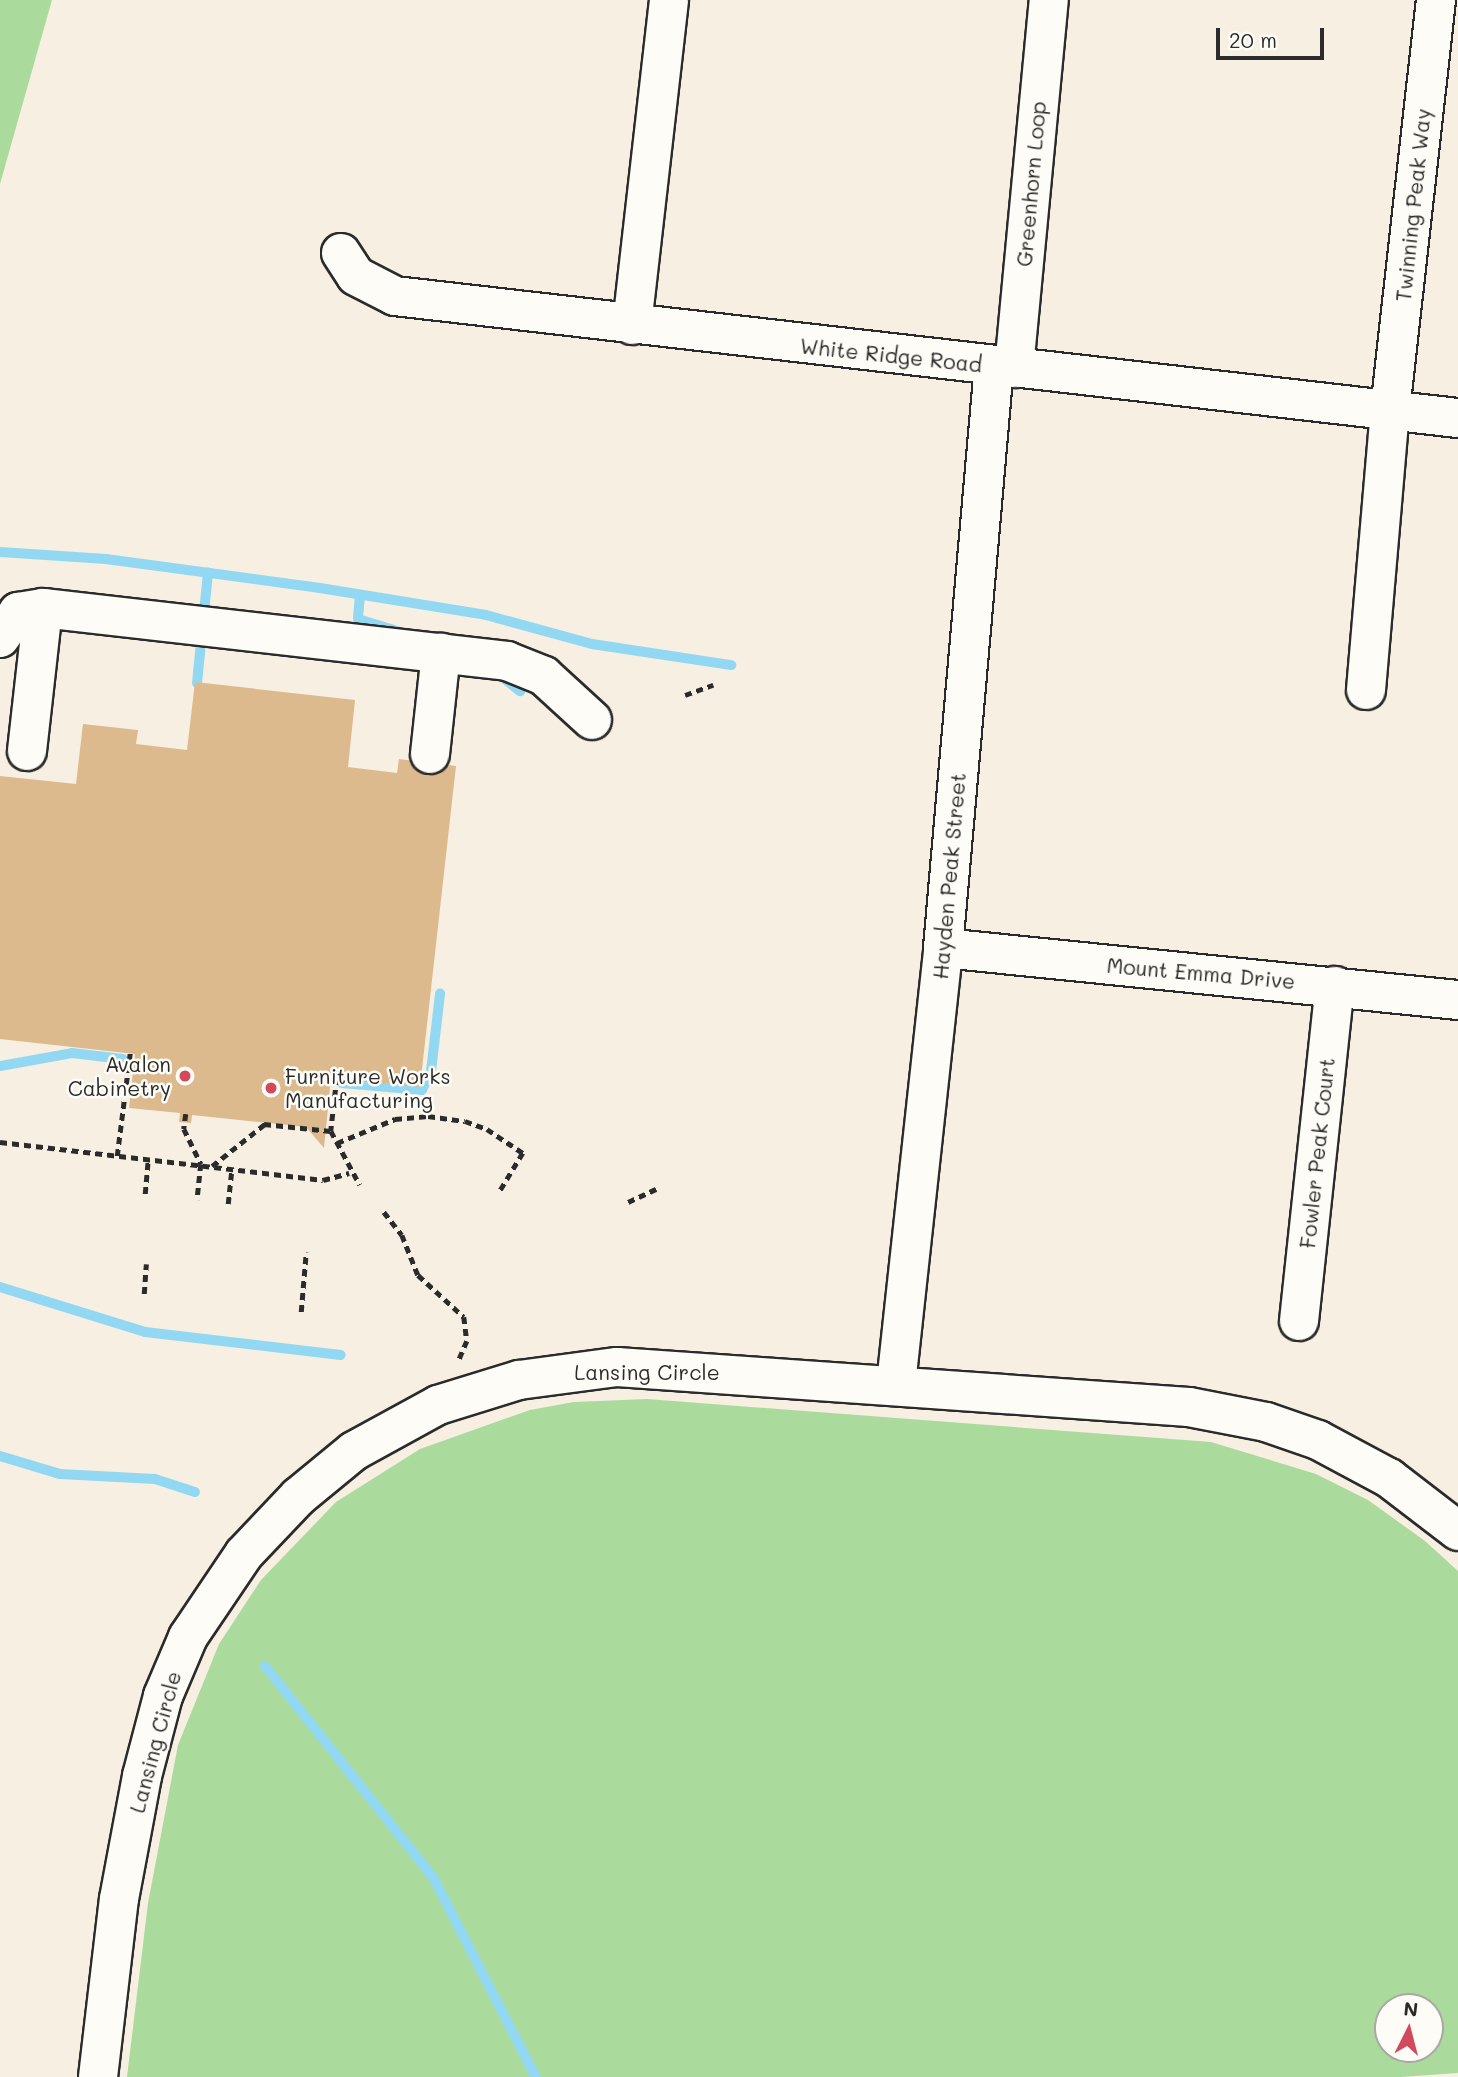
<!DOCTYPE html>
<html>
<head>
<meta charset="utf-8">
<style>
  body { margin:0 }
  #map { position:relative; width:1458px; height:2077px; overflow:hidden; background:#f6efe2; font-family:Mali,sans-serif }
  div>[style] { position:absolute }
  .green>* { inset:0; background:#aadb9c }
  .stream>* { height:10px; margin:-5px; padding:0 5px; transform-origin:5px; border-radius:5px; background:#92d8f3 }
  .building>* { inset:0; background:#dcba8e }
  .path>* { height:4.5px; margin-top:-2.25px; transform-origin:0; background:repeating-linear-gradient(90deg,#2b2b2b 0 7px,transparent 0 12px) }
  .roads { filter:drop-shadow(2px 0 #2b2b2b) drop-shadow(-2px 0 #2b2b2b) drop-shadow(0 2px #2b2b2b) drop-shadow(0 -2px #2b2b2b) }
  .minor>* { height:38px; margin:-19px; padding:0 19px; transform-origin:19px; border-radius:19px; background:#fdfcf7 }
  .dots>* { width:19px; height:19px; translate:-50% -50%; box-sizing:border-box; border:4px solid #fdfcf7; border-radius:50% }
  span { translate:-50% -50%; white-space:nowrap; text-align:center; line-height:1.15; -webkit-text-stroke:5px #fdfcf7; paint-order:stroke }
  .street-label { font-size:21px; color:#2b2b2b }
  .poi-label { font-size:21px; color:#2b2b2b }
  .right { translate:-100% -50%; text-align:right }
  .left { translate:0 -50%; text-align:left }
  .north { position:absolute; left:1374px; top:1993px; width:70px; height:70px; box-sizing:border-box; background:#fdfcf7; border:2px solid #a9a8a5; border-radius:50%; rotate:6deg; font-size:19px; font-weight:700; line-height:28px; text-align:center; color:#2b2b2b }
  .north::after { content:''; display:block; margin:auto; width:24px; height:32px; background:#d1495b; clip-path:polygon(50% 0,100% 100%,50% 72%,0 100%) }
  .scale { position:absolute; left:1216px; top:28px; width:108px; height:32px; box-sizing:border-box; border:4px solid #2b2b2b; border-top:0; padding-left:9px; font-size:21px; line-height:24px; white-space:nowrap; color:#2b2b2b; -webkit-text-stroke:5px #fdfcf7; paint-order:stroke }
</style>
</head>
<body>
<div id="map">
  <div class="green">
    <div style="clip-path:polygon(0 0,52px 0,0 184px)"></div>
    <div style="clip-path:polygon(evenodd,647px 1399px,1211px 1442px,1316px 1474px,1368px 1500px,1425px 1541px,1458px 1571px,1458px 2073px,1401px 2077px,127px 2077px,148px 1903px,178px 1745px,219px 1644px,261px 1580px,336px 1502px,420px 1449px,530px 1410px,574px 1402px,647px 1399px,1430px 2007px,1430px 2049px,1388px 2049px,1388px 2007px,1430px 2007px)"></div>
  </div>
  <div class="stream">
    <div style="left:0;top:552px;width:106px;rotate:3.8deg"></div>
    <div style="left:106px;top:559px;width:216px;rotate:7.7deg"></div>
    <div style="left:320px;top:588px;width:168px;rotate:9.2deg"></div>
    <div style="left:486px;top:615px;width:110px;rotate:15.3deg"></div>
    <div style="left:592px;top:644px;width:141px;rotate:8.6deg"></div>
    <div style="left:360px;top:595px;width:24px;rotate:95deg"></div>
    <div style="left:358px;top:619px;width:41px;rotate:17.1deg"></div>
    <div style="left:500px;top:675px;width:26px;rotate:39deg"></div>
    <div style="left:197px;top:683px;width:111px;rotate:-84.3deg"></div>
    <div style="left:0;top:1066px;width:73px;rotate:-10.2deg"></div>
    <div style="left:72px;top:1053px;width:51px;rotate:6.7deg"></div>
    <div style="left:342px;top:1083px;width:80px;rotate:5deg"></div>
    <div style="left:422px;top:1090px;width:21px;rotate:-65deg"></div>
    <div style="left:431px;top:1071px;width:78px;rotate:-83.3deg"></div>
    <div style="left:0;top:1287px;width:152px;rotate:17.2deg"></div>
    <div style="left:145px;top:1332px;width:197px;rotate:6.7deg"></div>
    <div style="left:0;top:1456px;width:63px;rotate:16.7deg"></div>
    <div style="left:60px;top:1474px;width:95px;rotate:3deg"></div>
    <div style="left:155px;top:1479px;width:42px;rotate:18deg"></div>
    <div style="left:265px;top:1666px;width:270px;rotate:51.5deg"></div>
    <div style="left:433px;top:1877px;width:225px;rotate:62.8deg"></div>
  </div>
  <div class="building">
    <div style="clip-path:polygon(195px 682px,355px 700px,348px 767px,397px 773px,399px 759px,456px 766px,420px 1087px,331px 1078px,324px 1148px,306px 1127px,192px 1115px,191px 1123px,179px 1122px,180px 1113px,129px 1108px,135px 1054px,0 1039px,0 776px,76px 784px,83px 724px,138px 730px,136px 744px,187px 750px)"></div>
  </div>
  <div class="path">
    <div style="left:685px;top:695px;width:30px;rotate:-20deg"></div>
    <div style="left:337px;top:1078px;width:53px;rotate:96.5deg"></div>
    <div style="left:331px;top:1131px;width:61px;rotate:61.8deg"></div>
    <div style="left:186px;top:1114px;width:15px;rotate:98deg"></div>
    <div style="left:184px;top:1129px;width:39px;rotate:64deg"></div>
    <div style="left:201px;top:1164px;width:36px;rotate:96deg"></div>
    <div style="left:264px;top:1124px;width:67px;rotate:6deg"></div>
    <div style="left:0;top:1142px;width:325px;rotate:6.7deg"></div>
    <div style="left:323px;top:1180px;width:27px;rotate:-15deg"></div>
    <div style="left:337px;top:1143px;width:63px;rotate:-22.5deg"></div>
    <div style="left:395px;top:1119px;width:33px;rotate:-5deg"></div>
    <div style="left:428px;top:1116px;width:37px;rotate:8deg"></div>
    <div style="left:465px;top:1121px;width:23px;rotate:20deg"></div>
    <div style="left:487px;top:1129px;width:43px;rotate:33.7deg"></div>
    <div style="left:523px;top:1153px;width:44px;rotate:121.2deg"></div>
    <div style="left:117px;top:1156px;width:104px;rotate:-82.8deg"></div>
    <div style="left:212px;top:1166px;width:69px;rotate:-38.5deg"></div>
    <div style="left:145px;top:1194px;width:35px;rotate:-85deg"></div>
    <div style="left:628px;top:1202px;width:31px;rotate:-25deg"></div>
    <div style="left:228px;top:1204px;width:36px;rotate:-84deg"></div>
    <div style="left:384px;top:1212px;width:29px;rotate:52deg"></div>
    <div style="left:402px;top:1235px;width:43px;rotate:68.2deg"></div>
    <div style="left:418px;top:1275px;width:62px;rotate:42.4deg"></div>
    <div style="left:464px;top:1317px;width:24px;rotate:83deg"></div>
    <div style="left:467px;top:1341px;width:21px;rotate:113deg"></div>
    <div style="left:144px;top:1294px;width:30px;rotate:-86deg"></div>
    <div style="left:301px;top:1312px;width:60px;rotate:-85.2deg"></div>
  </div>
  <div class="roads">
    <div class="minor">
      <div style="left:341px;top:253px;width:27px;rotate:57deg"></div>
      <div style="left:356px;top:276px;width:44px;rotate:27.1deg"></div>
      <div style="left:395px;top:296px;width:1070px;rotate:6.55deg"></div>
      <div style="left:632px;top:325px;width:327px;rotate:-83.5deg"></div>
      <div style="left:1014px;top:368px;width:370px;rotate:-84.6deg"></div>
      <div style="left:0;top:638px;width:32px;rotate:-55deg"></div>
      <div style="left:18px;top:612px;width:25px;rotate:-9deg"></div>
      <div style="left:43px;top:608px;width:467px;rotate:6.5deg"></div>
      <div style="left:507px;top:661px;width:40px;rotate:22deg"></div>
      <div style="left:544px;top:676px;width:65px;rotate:42.5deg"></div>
      <div style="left:1366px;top:690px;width:281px;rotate:-85.1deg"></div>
      <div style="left:1390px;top:410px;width:413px;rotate:-83.6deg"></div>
      <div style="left:27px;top:751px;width:144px;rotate:-83.6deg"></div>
      <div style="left:430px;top:754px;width:102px;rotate:-83.8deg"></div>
      <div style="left:943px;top:948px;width:518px;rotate:5.77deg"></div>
      <div style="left:1299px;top:1321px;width:337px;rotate:-83.9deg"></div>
      <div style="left:896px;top:1384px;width:439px;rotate:-83.8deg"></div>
      <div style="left:943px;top:948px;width:584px;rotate:-84.99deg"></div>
      <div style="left:98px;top:2077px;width:179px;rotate:-83.3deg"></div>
      <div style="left:119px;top:1899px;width:125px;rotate:-79.4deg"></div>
      <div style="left:142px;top:1776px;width:83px;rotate:-75.3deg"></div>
      <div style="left:163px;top:1696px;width:64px;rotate:-67deg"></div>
      <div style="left:188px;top:1637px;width:100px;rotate:-56deg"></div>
      <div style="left:244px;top:1554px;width:79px;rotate:-46.5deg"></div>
      <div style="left:298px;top:1497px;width:72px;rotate:-39.4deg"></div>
      <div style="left:354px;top:1451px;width:96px;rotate:-28.7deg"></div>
      <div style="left:438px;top:1405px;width:85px;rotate:-17.2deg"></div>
      <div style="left:519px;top:1380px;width:99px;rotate:-7.6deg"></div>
      <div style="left:617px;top:1367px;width:573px;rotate:4deg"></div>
      <div style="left:1189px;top:1407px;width:78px;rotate:11deg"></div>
      <div style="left:1266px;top:1422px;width:55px;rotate:19.1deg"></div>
      <div style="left:1318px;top:1440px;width:81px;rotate:28.2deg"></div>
      <div style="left:1389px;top:1478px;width:87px;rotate:37.5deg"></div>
    </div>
  </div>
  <div class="dots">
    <div style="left:185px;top:1076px;background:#d1495b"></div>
    <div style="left:271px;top:1088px;background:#d1495b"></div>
  </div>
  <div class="street-label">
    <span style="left:1031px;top:184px;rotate:-85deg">Greenhorn Loop</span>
    <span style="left:1413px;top:205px;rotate:-84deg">Twinning Peak Way</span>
    <span style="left:891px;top:355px;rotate:6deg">White Ridge Road</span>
    <span style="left:949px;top:876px;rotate:-85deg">Hayden Peak Street</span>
    <span style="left:1201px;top:973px;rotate:5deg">Mount Emma Drive</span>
    <span style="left:1317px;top:1153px;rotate:-84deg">Fowler Peak Court</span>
    <span style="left:647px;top:1372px">Lansing Circle</span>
    <span style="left:155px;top:1742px;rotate:-75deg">Lansing Circle</span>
  </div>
  <div class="poi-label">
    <span class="right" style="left:171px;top:1076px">Avalon<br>Cabinetry</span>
    <span class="left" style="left:285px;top:1088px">Furniture Works<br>Manufacturing</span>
  </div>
  <div class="north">N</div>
  <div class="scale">20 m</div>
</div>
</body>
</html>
